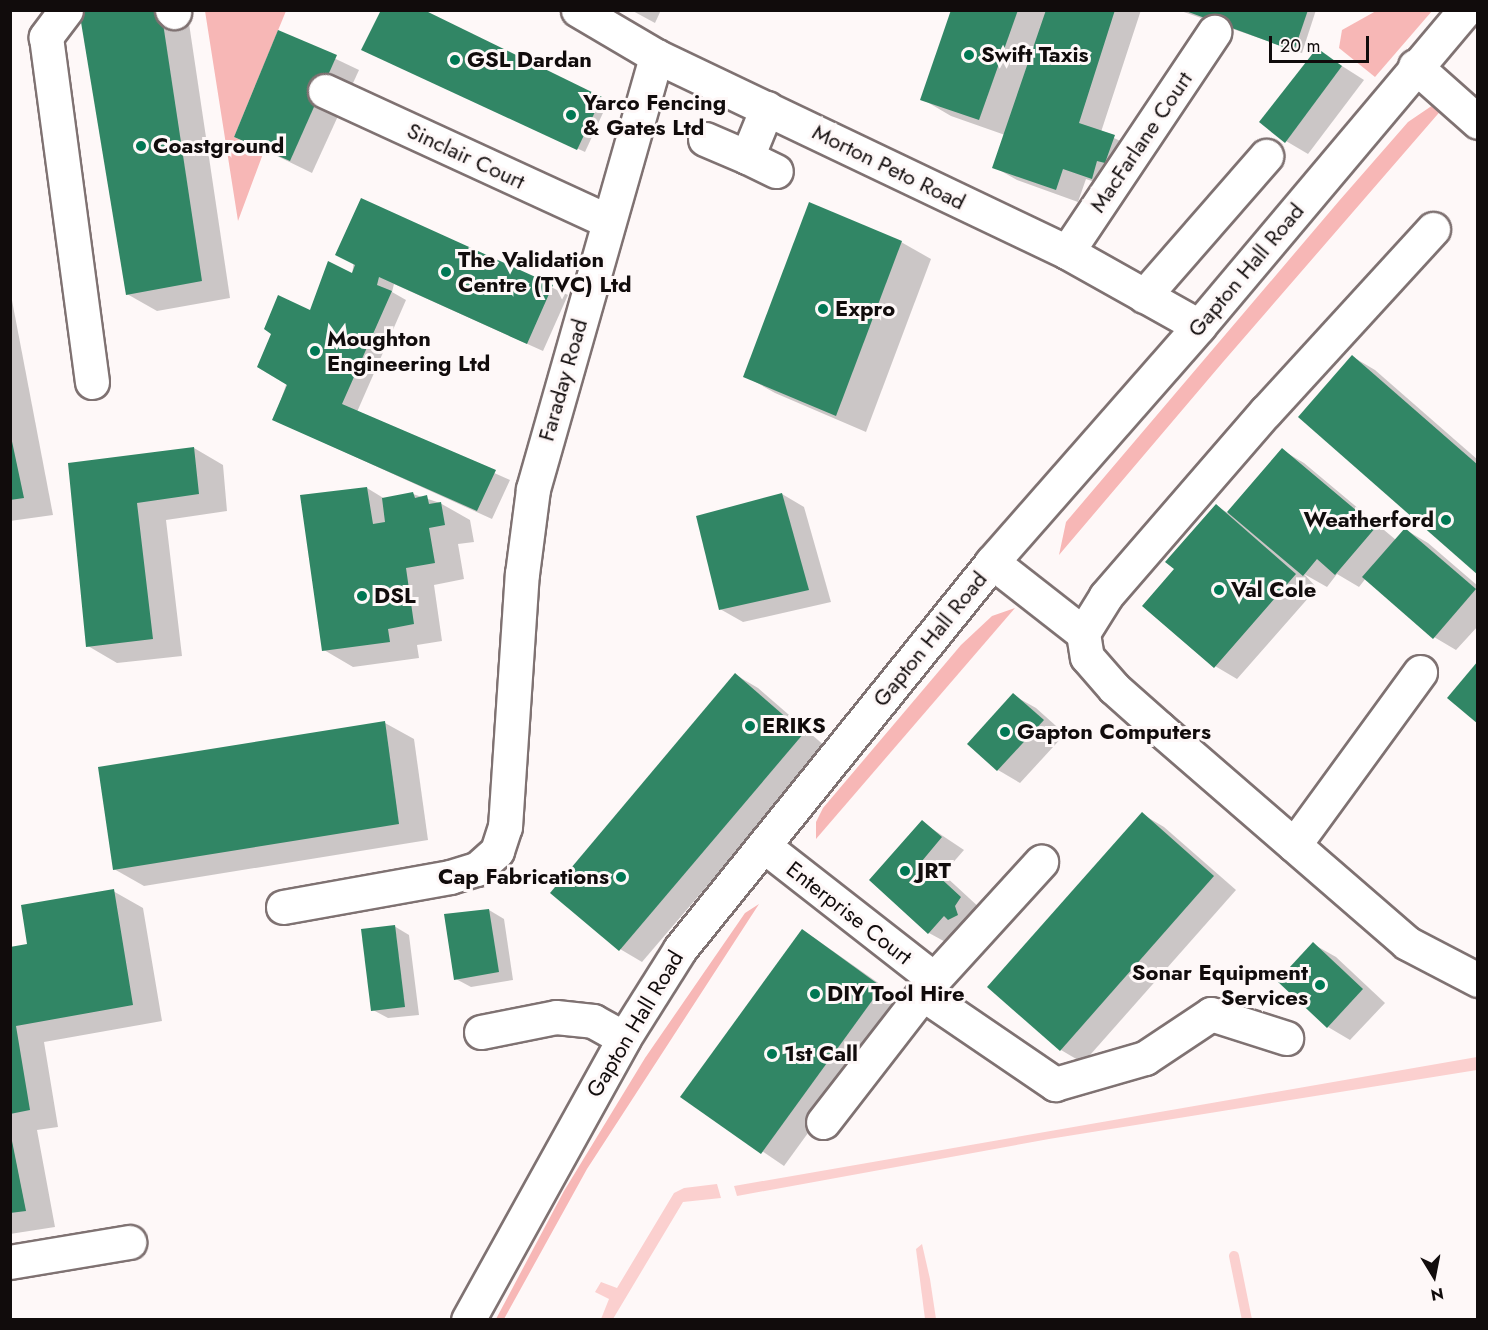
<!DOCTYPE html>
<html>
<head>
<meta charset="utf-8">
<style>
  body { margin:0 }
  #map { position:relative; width:1488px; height:1330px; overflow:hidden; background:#fef8f8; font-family:Jost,sans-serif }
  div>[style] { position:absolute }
  .green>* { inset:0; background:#f7b7b6 }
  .water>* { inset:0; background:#fbd0cf }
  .shadow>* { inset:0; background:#0003 }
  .stream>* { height:10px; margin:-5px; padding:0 5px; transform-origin:5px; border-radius:5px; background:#fbd0cf }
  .building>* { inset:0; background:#318665 }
  .roads { filter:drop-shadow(2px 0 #7f7272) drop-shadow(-2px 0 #7f7272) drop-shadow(0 2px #7f7272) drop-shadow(0 -2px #7f7272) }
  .minor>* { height:33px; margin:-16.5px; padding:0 16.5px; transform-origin:16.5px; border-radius:16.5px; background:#fff }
  .dots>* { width:16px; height:16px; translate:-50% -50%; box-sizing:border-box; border:3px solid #fef8f8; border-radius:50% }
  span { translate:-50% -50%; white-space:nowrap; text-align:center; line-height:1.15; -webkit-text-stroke:6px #fef8f8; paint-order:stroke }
  .poi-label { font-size:22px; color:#110c0c; font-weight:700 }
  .left { translate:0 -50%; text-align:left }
  .right { translate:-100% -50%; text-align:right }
  .street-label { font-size:22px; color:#110c0c }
  .frame { position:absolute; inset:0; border:12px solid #110c0c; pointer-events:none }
  .north { position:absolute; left:1404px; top:1246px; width:60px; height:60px; -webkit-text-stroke:4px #fef8f8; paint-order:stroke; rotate:170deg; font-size:16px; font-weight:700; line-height:24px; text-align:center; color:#110c0c }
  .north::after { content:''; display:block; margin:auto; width:21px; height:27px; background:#110c0c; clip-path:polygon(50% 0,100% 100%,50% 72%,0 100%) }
  .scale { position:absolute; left:1269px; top:36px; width:100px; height:27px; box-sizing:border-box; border:3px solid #110c0c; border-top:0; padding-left:8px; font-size:18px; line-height:21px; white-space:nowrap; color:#110c0c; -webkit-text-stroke:4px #fef8f8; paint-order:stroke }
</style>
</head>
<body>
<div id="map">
  <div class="green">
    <div style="clip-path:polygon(205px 11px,286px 11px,234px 137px,264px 151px,238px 221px)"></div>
    <div style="clip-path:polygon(1376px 11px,1432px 11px,1375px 77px,1339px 48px,1342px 30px)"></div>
    <div style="clip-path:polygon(1450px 100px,1223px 362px,1059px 555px,1066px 522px,1339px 201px,1408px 122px,1433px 105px)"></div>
    <div style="clip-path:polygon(1015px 608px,816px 839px,816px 822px,823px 808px,961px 645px,992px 616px)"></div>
    <div style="clip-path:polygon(759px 904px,587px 1169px,504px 1319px,496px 1319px,564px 1191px,645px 1058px,745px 913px)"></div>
  </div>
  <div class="water">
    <div style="clip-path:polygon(1477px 1057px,1477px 1070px,1049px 1139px,737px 1196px,734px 1186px)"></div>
    <div style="clip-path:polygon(717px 1184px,721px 1198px,683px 1202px,613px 1319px,601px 1319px,609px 1299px,595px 1292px,601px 1282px,617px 1288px,674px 1193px,684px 1188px)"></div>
    <div style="clip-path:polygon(922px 1244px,930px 1279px,936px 1319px,925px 1319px,916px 1249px)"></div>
  </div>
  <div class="shadow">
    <div style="clip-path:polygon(81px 10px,187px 10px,230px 298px,157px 311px,127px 294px)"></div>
    <div style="clip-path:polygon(631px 10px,661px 10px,655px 23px)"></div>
    <div style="clip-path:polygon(953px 10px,1141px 10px,1101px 132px,1129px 145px,1107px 186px,1086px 179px,1078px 202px,1017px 180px,994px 167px,1005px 135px,951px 116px,922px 99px)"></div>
    <div style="clip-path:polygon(1178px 10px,1316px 10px,1302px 53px)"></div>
    <div style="clip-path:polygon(279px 32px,359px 70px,312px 173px,236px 136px)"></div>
    <div style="clip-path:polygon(363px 49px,601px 98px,608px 102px,585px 152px)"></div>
    <div style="clip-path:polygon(1317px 50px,1364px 80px,1308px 154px,1286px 141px)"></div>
    <div style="clip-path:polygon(362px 200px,568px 295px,543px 351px,394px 284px,392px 292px,406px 300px,357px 412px,510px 480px,492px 519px,274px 420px,311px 312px,352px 275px)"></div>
    <div style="clip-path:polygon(901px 242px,931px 259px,866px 432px,775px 393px,745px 376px)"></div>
    <div style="clip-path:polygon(10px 290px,53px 515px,10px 521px)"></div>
    <div style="clip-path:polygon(1353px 357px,1375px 370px,1478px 460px,1478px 573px)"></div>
    <div style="clip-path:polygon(194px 448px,223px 465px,227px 511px,166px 520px,182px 656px,117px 663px,88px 646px,69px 464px)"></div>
    <div style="clip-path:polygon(1282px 450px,1304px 463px,1396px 540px,1406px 530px,1428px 543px,1478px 586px,1478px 626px,1456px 650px,1434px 637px,1366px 578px,1359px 587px,1337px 574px,1327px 587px,1304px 574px,1317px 588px,1237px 679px,1215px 666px,1176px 569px,1216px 506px,1228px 513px)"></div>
    <div style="clip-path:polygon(367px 488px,385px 499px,413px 494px,440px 503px,470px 520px,474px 542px,458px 544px,464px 579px,434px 585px,442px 641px,417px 645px,419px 658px,353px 667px,324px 650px)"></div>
    <div style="clip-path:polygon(782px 494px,804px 507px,831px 602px,743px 622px,720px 609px)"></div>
    <div style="clip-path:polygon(736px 675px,758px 688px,826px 747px,642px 962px,620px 949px)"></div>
    <div style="clip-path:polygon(1013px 695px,1036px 708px,1065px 734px,1020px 783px,998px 770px,969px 743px)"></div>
    <div style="clip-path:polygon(385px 723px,414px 739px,428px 840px,144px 886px,114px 869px)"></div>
    <div style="clip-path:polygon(1142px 814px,1164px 827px,1236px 890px,1083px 1063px,1061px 1050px)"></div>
    <div style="clip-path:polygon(922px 822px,964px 850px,943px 874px,982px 910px,951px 945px,929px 933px,871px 880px)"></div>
    <div style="clip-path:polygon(113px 891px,143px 908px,162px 1021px,44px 1042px,58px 1127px,37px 1130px,55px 1227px,10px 1234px,10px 948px,29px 945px)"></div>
    <div style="clip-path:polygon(489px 910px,504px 919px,513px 980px,471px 987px,456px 979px)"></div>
    <div style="clip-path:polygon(394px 926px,409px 935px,419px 1015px,388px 1018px,373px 1010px)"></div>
    <div style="clip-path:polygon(803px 930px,904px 1001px,784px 1166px,682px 1097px)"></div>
    <div style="clip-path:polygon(1313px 944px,1336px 957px,1385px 1003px,1350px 1040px,1328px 1027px)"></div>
  </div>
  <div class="stream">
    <div style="left:1234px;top:1256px;width:65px;rotate:78.5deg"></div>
  </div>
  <div class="building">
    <div style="clip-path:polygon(79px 10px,161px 10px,202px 281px,126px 295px)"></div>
    <div style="clip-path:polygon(381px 10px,424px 10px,602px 97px,577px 150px,361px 50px)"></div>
    <div style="clip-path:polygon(951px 10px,1018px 10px,979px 120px,920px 100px)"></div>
    <div style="clip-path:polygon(1046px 10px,1115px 10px,1079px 123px,1115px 135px,1105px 163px,1097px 161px,1092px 179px,1063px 169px,1056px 190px,992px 168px)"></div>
    <div style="clip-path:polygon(1183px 10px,1308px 10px,1294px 51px)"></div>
    <div style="clip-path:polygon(278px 30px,337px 55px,290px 161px,234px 137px)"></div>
    <div style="clip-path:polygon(1317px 48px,1342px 66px,1285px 143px,1259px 122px)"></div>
    <div style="clip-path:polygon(361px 198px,553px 285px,527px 344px,379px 277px,377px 285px,392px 291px,342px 404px,496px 470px,477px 511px,272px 420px,287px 385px,257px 367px,271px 334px,264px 329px,278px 295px,310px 310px,328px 261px,352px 273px,355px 265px,335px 255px)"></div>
    <div style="clip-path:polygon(809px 202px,902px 241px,836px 416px,743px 377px)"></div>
    <div style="clip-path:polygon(1352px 355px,1478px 465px,1478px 575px,1298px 417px)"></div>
    <div style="clip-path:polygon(10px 432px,24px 498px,10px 500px)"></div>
    <div style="clip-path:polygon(194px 447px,199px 494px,137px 503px,153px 639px,86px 647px,68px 463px)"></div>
    <div style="clip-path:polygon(1282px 448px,1376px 527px,1335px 575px,1317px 559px,1303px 576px,1227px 512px)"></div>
    <div style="clip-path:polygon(367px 487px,373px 524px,385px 522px,382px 498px,413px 492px,415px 498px,427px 495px,429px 504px,441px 502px,445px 525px,429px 528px,435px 563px,406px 568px,414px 624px,388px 629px,390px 642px,322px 651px,300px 495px)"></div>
    <div style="clip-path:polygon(782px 493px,809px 590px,719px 610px,696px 516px)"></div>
    <div style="clip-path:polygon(1216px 504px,1296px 574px,1214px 668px,1142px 606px,1174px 569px,1165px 562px)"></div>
    <div style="clip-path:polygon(1405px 528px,1476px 589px,1433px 639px,1362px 577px)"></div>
    <div style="clip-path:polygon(1478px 661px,1478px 724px,1447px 698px)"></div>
    <div style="clip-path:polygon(735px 673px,804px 733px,619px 951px,550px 893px)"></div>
    <div style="clip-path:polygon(1013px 693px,1044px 720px,997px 771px,967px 744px)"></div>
    <div style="clip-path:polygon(385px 721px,399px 824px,113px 870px,98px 767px)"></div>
    <div style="clip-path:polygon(1142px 812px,1214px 876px,1060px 1051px,987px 987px)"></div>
    <div style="clip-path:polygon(922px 820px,942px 837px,922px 861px,961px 897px,955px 906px,958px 915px,948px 920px,944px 916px,928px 934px,869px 880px)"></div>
    <div style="clip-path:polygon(114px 889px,133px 1005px,16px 1026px,30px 1110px,10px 1114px,10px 947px,27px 944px,21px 905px)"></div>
    <div style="clip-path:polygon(489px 909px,499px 972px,454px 980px,444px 914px)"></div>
    <div style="clip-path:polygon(395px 925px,405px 1007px,371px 1011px,361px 929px)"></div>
    <div style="clip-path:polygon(802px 929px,882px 987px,761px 1154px,680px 1097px)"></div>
    <div style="clip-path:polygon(1313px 942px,1363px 989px,1327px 1028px,1277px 981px)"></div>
    <div style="clip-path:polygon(10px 1131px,26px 1211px,10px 1213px)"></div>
  </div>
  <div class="roads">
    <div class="minor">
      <div style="left:66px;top:10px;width:34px;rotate:127deg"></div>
      <div style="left:46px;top:37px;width:348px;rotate:82.4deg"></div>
      <div style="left:172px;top:10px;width:3px;rotate:45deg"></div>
      <div style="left:578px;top:10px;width:91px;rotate:30.5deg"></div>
      <div style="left:656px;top:56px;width:455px;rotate:25.5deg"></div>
      <div style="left:1067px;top:252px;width:151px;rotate:29.3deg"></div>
      <div style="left:1415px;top:66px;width:84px;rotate:41.6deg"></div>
      <div style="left:325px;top:91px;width:311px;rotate:24.7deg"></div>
      <div style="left:705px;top:139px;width:46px;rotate:23.2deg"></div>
      <div style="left:747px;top:157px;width:53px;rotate:-67.8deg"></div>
      <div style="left:747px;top:157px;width:32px;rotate:26deg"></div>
      <div style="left:1433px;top:229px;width:247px;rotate:132.5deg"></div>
      <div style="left:1266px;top:411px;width:245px;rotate:130.9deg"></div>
      <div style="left:1106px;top:596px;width:44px;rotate:121.9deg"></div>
      <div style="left:1083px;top:633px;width:24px;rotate:81deg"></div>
      <div style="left:1087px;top:657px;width:41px;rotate:48.9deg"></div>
      <div style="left:1114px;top:688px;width:60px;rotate:41.6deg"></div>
      <div style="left:1159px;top:728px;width:328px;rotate:40.9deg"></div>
      <div style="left:1407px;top:943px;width:80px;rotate:27.5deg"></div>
      <div style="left:1067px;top:252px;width:265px;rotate:-56.2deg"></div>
      <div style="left:1144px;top:296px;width:186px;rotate:-48.9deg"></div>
      <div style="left:992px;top:562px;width:115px;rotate:38deg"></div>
      <div style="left:1294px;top:845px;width:214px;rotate:-53.9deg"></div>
      <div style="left:764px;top:846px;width:216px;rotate:38deg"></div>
      <div style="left:934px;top:979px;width:181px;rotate:127.8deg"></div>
      <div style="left:283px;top:907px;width:170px;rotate:-10.2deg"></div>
      <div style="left:450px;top:877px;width:28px;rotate:-17deg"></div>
      <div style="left:477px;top:869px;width:27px;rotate:-42deg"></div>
      <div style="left:497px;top:851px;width:25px;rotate:-72deg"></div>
      <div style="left:505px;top:827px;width:254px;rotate:-86.2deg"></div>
      <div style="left:522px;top:574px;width:86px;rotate:-82.6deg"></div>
      <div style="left:533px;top:489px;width:450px;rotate:-74.1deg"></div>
      <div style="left:934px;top:979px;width:159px;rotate:-47.6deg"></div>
      <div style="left:923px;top:994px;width:160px;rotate:34.3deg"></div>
      <div style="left:1055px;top:1084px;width:94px;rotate:-16.1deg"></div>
      <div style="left:1145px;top:1058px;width:79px;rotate:-33.7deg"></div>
      <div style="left:1211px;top:1014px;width:79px;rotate:17.7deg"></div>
      <div style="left:481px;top:1032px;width:76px;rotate:-11.3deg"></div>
      <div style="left:556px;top:1017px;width:37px;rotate:6deg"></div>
      <div style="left:593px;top:1021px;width:35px;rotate:29deg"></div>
      <div style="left:10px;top:1262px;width:121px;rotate:-9.5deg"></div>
      <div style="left:468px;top:1320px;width:322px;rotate:-61deg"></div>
      <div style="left:624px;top:1038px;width:105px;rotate:-57.8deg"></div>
      <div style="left:680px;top:949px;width:497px;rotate:-51.1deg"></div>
      <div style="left:992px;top:562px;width:314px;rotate:-48.7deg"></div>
      <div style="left:1199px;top:326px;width:413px;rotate:-49.9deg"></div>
    </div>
  </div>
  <div class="dots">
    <div style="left:969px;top:55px;background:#007854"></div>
    <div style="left:455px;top:60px;background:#007854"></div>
    <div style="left:571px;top:115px;background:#007854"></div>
    <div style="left:141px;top:146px;background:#007854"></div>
    <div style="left:446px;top:272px;background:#007854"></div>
    <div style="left:823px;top:309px;background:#007854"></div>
    <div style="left:315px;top:351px;background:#007854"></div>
    <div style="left:1446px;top:520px;background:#007854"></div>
    <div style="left:1219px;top:590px;background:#007854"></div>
    <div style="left:362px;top:596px;background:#007854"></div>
    <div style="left:750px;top:726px;background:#007854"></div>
    <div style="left:1005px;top:732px;background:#007854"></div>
    <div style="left:905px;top:871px;background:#007854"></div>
    <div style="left:621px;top:877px;background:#007854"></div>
    <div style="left:1320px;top:985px;background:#007854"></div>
    <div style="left:815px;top:994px;background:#007854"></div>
    <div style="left:772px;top:1054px;background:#007854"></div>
  </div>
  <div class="poi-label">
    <span class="left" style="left:981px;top:55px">Swift Taxis</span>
    <span class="left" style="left:467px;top:60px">GSL Dardan</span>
    <span class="left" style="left:583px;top:115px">Yarco Fencing<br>&amp; Gates Ltd</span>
    <span class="left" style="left:153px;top:146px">Coastground</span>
    <span class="left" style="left:458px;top:272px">The Validation<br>Centre (TVC) Ltd</span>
    <span class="left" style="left:835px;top:309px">Expro</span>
    <span class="left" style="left:327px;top:351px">Moughton<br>Engineering Ltd</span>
    <span class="right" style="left:1434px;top:520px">Weatherford</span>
    <span class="left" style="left:1231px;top:590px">Val Cole</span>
    <span class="left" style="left:374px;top:596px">DSL</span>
    <span class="left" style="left:762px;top:726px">ERIKS</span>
    <span class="left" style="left:1017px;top:732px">Gapton Computers</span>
    <span class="left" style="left:917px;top:871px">JRT</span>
    <span class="right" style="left:609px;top:877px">Cap Fabrications</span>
    <span class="right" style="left:1308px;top:985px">Sonar Equipment<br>Services</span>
    <span class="left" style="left:827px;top:994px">DIY Tool Hire</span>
    <span class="left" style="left:784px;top:1054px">1st Call</span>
  </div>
  <div class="street-label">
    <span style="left:1141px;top:142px;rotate:-56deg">MacFarlane Court</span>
    <span style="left:466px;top:156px;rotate:25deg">Sinclair Court</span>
    <span style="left:889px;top:167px;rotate:26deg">Morton Peto Road</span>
    <span style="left:1246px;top:270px;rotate:-50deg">Gapton Hall Road</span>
    <span style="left:563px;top:380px;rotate:-74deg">Faraday Road</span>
    <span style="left:930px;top:639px;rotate:-51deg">Gapton Hall Road</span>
    <span style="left:849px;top:913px;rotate:38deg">Enterprise Court</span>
    <span style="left:635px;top:1024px;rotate:-59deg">Gapton Hall Road</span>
  </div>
  <div class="frame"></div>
  <div class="north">N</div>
  <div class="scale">20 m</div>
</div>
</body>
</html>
